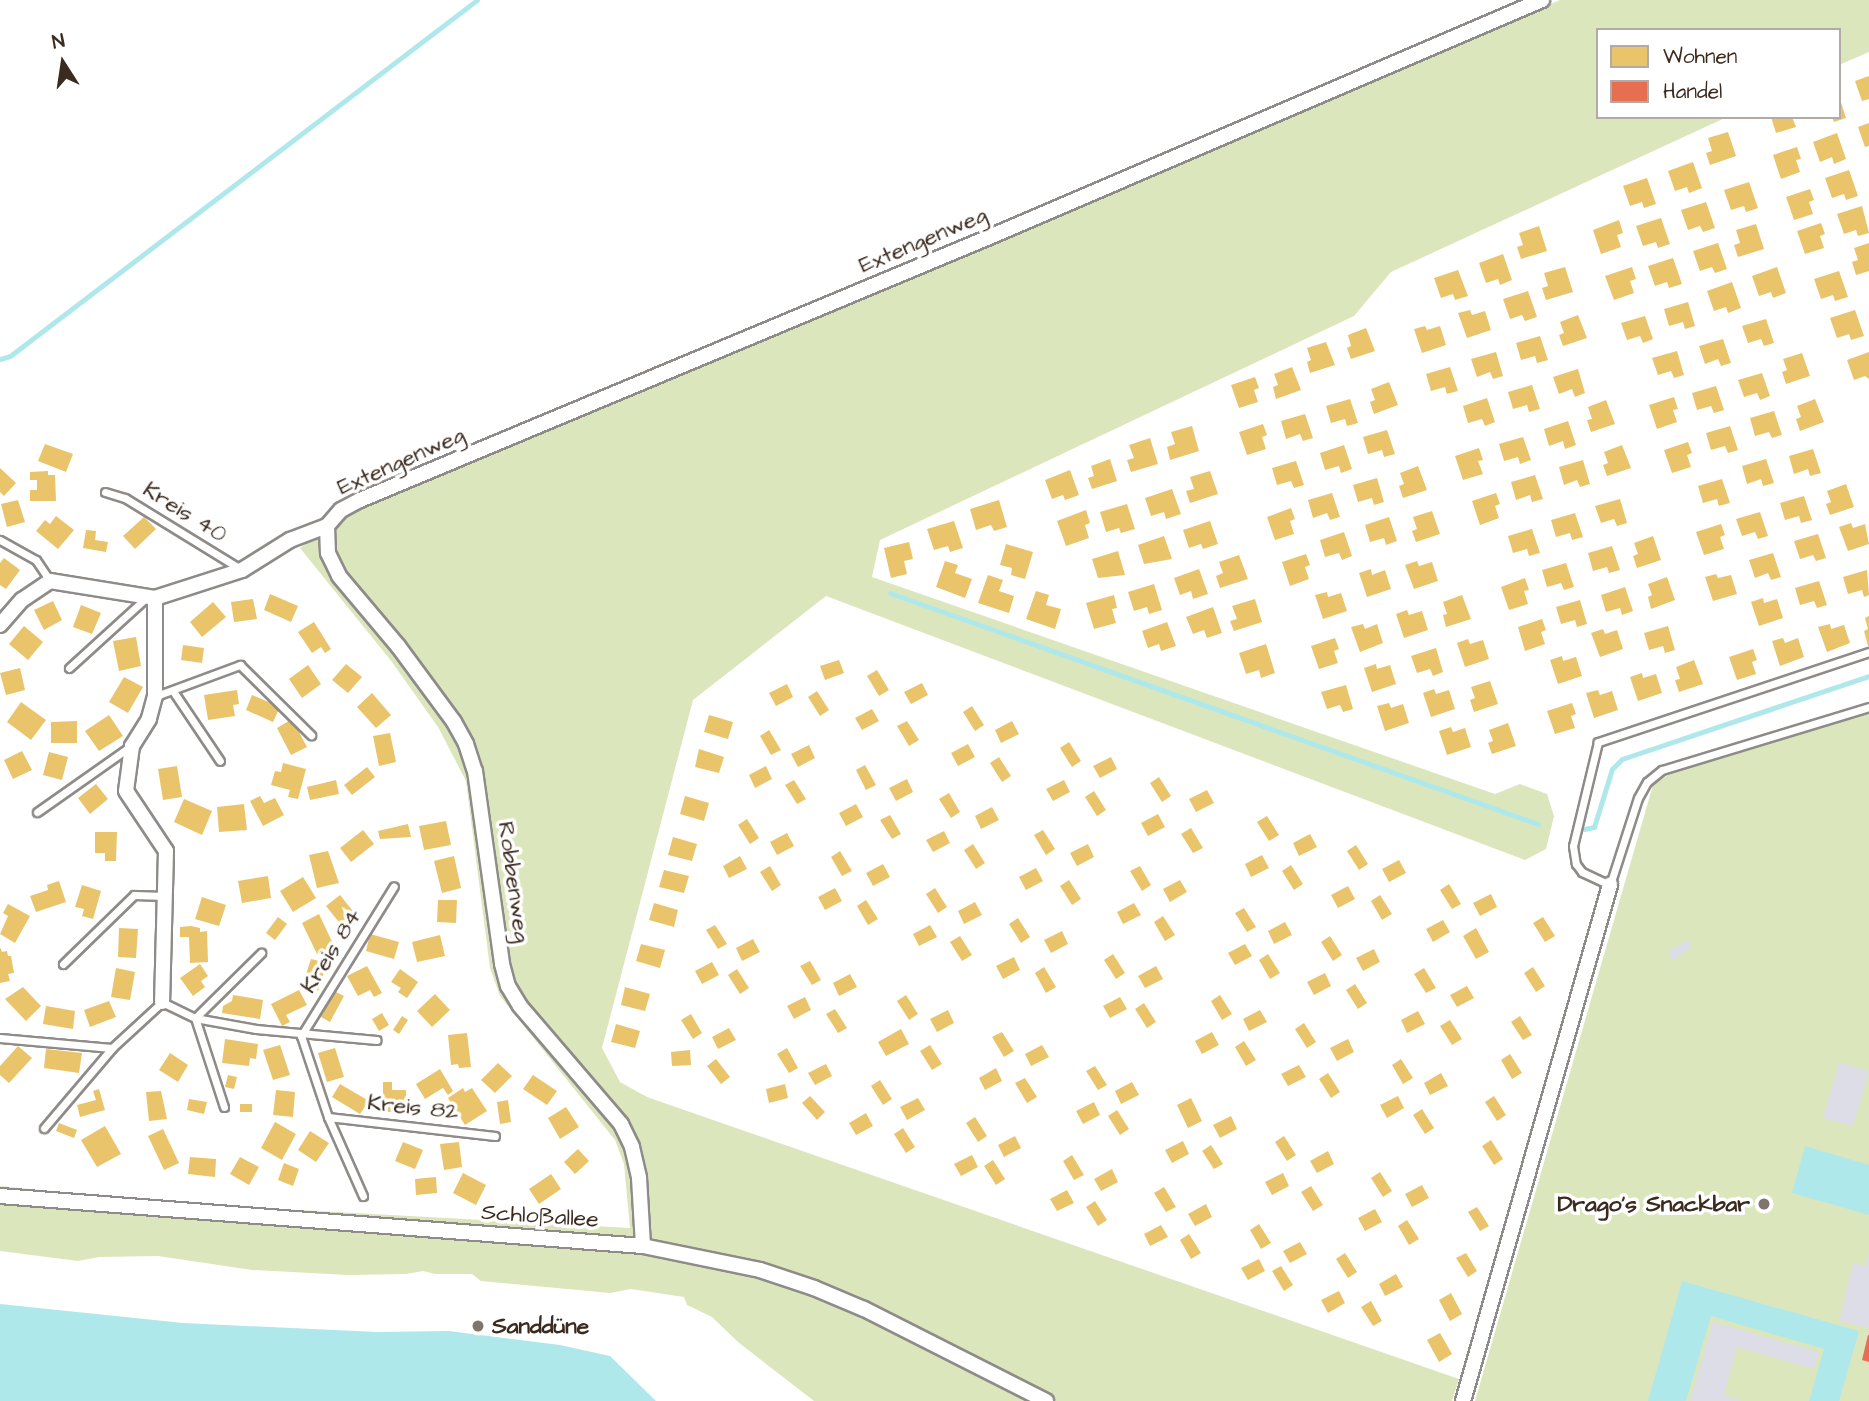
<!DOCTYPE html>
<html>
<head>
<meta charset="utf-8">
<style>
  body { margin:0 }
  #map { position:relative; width:1869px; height:1401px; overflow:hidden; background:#fff; font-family:"Architects Daughter",sans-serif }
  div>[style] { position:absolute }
  .green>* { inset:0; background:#dce6bd }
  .water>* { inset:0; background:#afe8eb }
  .homes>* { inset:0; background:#e9c46a }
  .shops>* { inset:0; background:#e76f51 }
  .stream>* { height:5px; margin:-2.5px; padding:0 2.5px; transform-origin:2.5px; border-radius:2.5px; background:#afe8eb }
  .building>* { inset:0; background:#dcdde7 }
  .roads { filter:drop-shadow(2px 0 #8e8b88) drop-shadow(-2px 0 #8e8b88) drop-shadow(0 2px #8e8b88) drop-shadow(0 -2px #8e8b88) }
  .service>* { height:7px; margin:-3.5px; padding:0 3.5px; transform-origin:3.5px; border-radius:3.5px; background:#fff }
  .minor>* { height:14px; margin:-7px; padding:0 7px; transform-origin:7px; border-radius:7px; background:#fff }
  .dots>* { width:19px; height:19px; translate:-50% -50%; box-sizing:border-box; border:4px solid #fff; border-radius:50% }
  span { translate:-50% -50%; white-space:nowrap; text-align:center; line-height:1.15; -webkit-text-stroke:7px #fff; paint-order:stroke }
  .street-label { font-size:23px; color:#3b2a1e }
  .poi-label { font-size:23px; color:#3b2a1e; font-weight:700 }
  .right { translate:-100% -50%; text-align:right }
  .left { translate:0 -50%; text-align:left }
  .legend { position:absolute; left:1596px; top:28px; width:245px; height:91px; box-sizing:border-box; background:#fff; border:2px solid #b1aaa5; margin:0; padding:9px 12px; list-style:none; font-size:21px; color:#3b2a1e }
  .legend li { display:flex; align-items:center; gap:14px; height:35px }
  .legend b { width:35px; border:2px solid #b1aaa5 }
  .north { position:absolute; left:28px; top:28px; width:70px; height:70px; -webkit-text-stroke:5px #fff; paint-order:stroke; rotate:348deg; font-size:19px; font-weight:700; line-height:28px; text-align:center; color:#3b2a1e }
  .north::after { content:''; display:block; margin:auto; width:24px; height:32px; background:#3b2a1e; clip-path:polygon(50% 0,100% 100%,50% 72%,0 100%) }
</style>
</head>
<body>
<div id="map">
  <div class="green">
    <div style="clip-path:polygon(1560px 0,1869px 0,1869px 52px,1839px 65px,1839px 30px,1598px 30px,1598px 117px,1727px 117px,1391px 272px,1354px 316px,880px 540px,872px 577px,1495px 794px,1520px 784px,1547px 794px,1554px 816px,1546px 849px,1525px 860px,826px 596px,693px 700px,602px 1048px,620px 1082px,647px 1097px,1459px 1379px,1452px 1401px,814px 1401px,738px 1342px,712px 1317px,687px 1305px,684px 1297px,631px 1289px,610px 1293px,481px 1281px,472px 1274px,435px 1274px,423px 1271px,406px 1274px,348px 1275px,252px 1270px,158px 1256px,99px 1257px,78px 1261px,0 1251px,0 1186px,173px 1203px,630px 1228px,624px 1164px,615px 1140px,500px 996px,490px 968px,466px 781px,438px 727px,392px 662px,300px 548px,343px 517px)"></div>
    <div style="clip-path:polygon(1869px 712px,1869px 1401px,1475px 1401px,1653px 785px,1683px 765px)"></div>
  </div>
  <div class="water">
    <div style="clip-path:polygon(1805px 1146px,1869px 1165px,1869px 1215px,1792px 1193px)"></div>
    <div style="clip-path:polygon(1682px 1281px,1859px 1331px,1839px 1401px,1809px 1401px,1824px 1349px,1711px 1316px,1686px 1401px,1648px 1401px)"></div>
    <div style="clip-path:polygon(0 1304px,183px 1323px,377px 1332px,449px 1331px,560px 1345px,610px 1356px,656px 1401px,0 1401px)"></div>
  </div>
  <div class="homes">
    <div style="clip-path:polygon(1869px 76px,1869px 99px,1862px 101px,1855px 81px)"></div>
    <div style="clip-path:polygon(1840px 99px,1846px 118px,1834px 122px,1832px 117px,1839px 117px)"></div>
    <div style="clip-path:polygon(1771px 117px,1792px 117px,1796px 127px,1776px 133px)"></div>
    <div style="clip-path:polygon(1869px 123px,1869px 146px,1865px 147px,1858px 127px)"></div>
    <div style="clip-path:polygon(1728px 132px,1736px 156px,1710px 165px,1706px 153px,1712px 151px,1708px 138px)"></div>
    <div style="clip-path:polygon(1837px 133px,1846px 159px,1834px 164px,1832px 157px,1820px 162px,1813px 142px)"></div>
    <div style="clip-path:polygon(1797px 147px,1801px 159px,1796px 160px,1800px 172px,1781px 179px,1773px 155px)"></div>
    <div style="clip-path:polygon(1693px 162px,1702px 188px,1689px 193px,1687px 187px,1675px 191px,1668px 171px)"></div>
    <div style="clip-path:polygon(1849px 170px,1858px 196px,1846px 200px,1844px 194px,1832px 198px,1825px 178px)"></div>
    <div style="clip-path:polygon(1647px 178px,1656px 204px,1644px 208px,1642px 202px,1630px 206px,1623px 186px)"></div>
    <div style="clip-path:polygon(1749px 182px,1758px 208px,1746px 212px,1744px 206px,1731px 210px,1724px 190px)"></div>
    <div style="clip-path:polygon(1810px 189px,1814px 200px,1809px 202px,1813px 214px,1794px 220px,1786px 197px)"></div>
    <div style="clip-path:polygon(1706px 202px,1715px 228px,1703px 232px,1700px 226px,1688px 230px,1681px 210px)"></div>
    <div style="clip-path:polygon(1862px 206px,1869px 233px,1858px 236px,1856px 230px,1844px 234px,1837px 214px)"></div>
    <div style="clip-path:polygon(1661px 218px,1670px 244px,1658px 248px,1656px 242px,1643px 246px,1636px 226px)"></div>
    <div style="clip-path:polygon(1619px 220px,1623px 233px,1617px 235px,1621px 247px,1601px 254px,1593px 230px)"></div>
    <div style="clip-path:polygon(1821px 223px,1825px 234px,1820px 236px,1824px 248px,1805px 254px,1797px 231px)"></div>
    <div style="clip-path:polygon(1756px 224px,1764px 249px,1738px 257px,1734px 245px,1740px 243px,1736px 230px)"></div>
    <div style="clip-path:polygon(1539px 226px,1547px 251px,1521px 259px,1517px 247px,1523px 245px,1519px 233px)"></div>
    <div style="clip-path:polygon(1718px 243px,1727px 269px,1715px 273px,1712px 267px,1700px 271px,1693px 251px)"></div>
    <div style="clip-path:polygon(1869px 243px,1869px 271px,1856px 275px,1852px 262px,1858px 260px,1854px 248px)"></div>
    <div style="clip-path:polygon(1503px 254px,1512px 280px,1500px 285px,1498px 279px,1486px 283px,1479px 263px)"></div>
    <div style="clip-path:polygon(1673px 258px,1682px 284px,1669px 288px,1667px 282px,1655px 286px,1648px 266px)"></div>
    <div style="clip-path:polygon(1565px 267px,1573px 292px,1546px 300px,1542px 288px,1548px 286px,1544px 273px)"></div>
    <div style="clip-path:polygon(1632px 267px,1636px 279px,1630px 281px,1634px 293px,1614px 300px,1605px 276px)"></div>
    <div style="clip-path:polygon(1777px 267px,1786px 293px,1773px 298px,1771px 292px,1759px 296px,1752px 276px)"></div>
    <div style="clip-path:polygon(1458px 270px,1468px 296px,1455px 300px,1453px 294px,1441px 298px,1434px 278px)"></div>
    <div style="clip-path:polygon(1839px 271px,1848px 297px,1835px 301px,1833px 295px,1821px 299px,1814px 279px)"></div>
    <div style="clip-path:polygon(1732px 282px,1741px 308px,1728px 313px,1726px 307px,1714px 311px,1707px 291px)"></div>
    <div style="clip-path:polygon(1528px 291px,1537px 317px,1525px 321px,1522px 315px,1510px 319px,1503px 299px)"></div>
    <div style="clip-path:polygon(1688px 302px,1695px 326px,1685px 329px,1683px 322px,1669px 326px,1664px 309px)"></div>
    <div style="clip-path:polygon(1470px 310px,1472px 315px,1485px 311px,1491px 330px,1467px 338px,1458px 313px)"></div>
    <div style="clip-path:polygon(1855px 310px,1864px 336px,1851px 340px,1849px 334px,1837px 338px,1830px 318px)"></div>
    <div style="clip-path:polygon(1578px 315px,1587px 338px,1563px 346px,1559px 335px,1564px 333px,1560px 322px)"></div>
    <div style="clip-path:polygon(1645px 316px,1653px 339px,1643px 343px,1640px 336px,1627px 340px,1621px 323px)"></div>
    <div style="clip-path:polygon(1766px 319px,1774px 343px,1764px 346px,1761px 339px,1748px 343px,1742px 326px)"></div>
    <div style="clip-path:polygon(1425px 326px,1427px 330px,1440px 326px,1446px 345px,1422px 353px,1414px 329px)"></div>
    <div style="clip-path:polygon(1366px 328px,1375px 351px,1351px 359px,1347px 348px,1351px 346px,1348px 335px)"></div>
    <div style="clip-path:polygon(1540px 336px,1548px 360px,1537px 363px,1535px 356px,1521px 360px,1516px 343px)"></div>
    <div style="clip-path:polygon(1723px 339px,1731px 363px,1721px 366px,1718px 359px,1705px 364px,1699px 346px)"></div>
    <div style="clip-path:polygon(1326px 342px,1335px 365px,1310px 373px,1307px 362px,1311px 360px,1307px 348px)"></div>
    <div style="clip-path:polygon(1677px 351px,1684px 375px,1674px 378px,1671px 371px,1658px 375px,1652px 358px)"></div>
    <div style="clip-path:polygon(1496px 352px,1503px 376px,1493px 379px,1490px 372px,1477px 377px,1471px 359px)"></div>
    <div style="clip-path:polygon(1869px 352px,1869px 379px,1865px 376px,1854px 380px,1847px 360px)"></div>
    <div style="clip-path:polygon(1802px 353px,1810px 376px,1786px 384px,1782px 372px,1787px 370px,1783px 359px)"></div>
    <div style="clip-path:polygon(1292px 367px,1301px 390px,1276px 399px,1273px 387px,1278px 385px,1274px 374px)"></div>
    <div style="clip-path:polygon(1450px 367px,1458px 391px,1447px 394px,1445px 387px,1431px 391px,1426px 374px)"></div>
    <div style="clip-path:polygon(1578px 369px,1585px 393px,1575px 397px,1572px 389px,1559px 394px,1553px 377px)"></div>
    <div style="clip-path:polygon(1762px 373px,1770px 396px,1760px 400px,1757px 393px,1744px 397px,1738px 380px)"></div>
    <div style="clip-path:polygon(1255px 377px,1259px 388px,1254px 390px,1258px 402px,1239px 408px,1231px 385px)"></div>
    <div style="clip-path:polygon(1389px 382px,1398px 405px,1374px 414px,1370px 402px,1375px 400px,1371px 389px)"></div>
    <div style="clip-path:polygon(1532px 385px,1540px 409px,1529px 412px,1527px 405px,1513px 409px,1508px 392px)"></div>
    <div style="clip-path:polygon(1716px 386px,1724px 410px,1714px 413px,1711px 406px,1697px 410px,1692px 393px)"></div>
    <div style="clip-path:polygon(1674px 397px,1678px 409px,1673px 410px,1677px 422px,1657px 429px,1649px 405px)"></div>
    <div style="clip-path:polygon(1487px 398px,1495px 422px,1485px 426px,1482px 419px,1468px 423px,1463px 406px)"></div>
    <div style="clip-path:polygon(1350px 399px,1358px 423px,1347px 426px,1345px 419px,1331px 423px,1326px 406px)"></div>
    <div style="clip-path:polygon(1815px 399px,1824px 422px,1800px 431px,1796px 419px,1801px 417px,1797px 406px)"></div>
    <div style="clip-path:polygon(1606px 400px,1615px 424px,1591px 432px,1587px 420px,1592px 419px,1588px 407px)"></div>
    <div style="clip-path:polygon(1774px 411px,1782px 435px,1772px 438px,1769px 432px,1755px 436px,1750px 418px)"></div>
    <div style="clip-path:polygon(1305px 414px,1313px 438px,1303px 441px,1300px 434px,1286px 439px,1281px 421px)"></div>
    <div style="clip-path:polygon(1568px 421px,1576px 445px,1565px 449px,1563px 441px,1549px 446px,1544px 429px)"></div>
    <div style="clip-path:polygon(1263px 424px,1267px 435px,1262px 437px,1266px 449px,1247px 455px,1239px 432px)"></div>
    <div style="clip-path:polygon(1192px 426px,1199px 451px,1170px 460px,1167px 447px,1175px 444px,1171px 432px)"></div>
    <div style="clip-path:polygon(1730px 426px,1738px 450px,1728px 453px,1725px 446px,1711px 450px,1706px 433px)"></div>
    <div style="clip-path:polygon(1387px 430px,1395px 454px,1384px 457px,1382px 450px,1368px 454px,1363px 437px)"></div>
    <div style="clip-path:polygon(1523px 437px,1531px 460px,1520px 464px,1518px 457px,1504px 461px,1499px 444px)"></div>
    <div style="clip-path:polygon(1150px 438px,1158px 464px,1131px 472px,1127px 460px,1134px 458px,1129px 445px)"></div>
    <div style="clip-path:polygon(1688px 442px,1692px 453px,1687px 455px,1691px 467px,1672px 473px,1664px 450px)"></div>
    <div style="clip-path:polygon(45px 444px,73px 454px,66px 472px,38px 461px)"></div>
    <div style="clip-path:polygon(1344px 445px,1352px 469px,1341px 473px,1339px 466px,1325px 470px,1320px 453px)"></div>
    <div style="clip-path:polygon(1622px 445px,1631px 468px,1607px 476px,1603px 465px,1608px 463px,1604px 452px)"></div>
    <div style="clip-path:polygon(1479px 448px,1483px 460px,1478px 461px,1483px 474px,1463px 480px,1455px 456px)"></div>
    <div style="clip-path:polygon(1813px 449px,1821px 473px,1810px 476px,1808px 469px,1794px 474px,1789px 456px)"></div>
    <div style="clip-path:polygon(1110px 459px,1117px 481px,1092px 489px,1088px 478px,1094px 476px,1091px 466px)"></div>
    <div style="clip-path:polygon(1766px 459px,1774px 483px,1763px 486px,1761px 479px,1747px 484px,1742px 466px)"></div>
    <div style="clip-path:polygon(1583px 460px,1590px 484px,1580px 487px,1577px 480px,1564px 485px,1559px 467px)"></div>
    <div style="clip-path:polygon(1296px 461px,1304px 485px,1294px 488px,1291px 481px,1277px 485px,1272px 468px)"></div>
    <div style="clip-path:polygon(1418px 466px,1427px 490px,1403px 498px,1399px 486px,1404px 484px,1400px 473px)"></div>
    <div style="clip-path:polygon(0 468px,16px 483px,4px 496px,0 492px)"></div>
    <div style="clip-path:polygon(1070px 470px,1079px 495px,1065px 500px,1063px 495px,1052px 499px,1045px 480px)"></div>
    <div style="clip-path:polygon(48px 471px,48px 475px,55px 475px,56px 501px,30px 501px,30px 490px,37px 490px,37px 480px,30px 480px,30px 472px)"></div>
    <div style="clip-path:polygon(1210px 471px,1218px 494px,1190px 503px,1186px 491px,1194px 489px,1190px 477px)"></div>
    <div style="clip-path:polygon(1535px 475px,1543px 499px,1532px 502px,1530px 495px,1516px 500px,1511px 482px)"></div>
    <div style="clip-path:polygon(1377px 478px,1384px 502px,1374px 505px,1372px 498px,1358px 502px,1353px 485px)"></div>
    <div style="clip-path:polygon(1722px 479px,1730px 503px,1719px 506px,1717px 499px,1703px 503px,1698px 486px)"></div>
    <div style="clip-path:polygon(1846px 484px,1854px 507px,1830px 515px,1826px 504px,1831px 502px,1827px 491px)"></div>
    <div style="clip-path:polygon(1172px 489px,1181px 514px,1166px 519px,1164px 512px,1151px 516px,1145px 498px)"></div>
    <div style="clip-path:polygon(1332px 493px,1340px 517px,1330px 520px,1327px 513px,1313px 518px,1308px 500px)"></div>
    <div style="clip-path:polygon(1496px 493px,1500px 504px,1495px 506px,1499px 518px,1480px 525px,1472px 501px)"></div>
    <div style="clip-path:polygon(1804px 496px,1812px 520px,1801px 523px,1799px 516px,1785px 520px,1780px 503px)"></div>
    <div style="clip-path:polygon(1620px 499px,1627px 523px,1617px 526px,1614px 519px,1601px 523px,1595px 506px)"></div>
    <div style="clip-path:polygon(18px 500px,25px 522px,7px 527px,1px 504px)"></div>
    <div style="clip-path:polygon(999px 500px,1007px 527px,994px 531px,991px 525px,976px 530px,970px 509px)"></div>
    <div style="clip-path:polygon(1127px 504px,1135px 529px,1121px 533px,1119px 528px,1106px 532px,1100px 512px)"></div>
    <div style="clip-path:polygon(1291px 508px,1295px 519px,1290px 521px,1294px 534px,1275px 540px,1267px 517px)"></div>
    <div style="clip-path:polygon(1086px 510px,1090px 523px,1085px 525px,1089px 538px,1066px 546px,1057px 521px)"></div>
    <div style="clip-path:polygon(1432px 511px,1440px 534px,1416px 542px,1412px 531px,1417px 529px,1413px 517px)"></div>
    <div style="clip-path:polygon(1760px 512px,1768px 536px,1758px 539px,1755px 532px,1742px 536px,1736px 519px)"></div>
    <div style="clip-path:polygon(1575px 513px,1583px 537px,1572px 540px,1570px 533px,1556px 537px,1551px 520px)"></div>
    <div style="clip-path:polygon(56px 516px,74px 530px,58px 549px,36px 531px,45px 520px,50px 524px)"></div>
    <div style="clip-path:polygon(144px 517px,156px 529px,135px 549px,123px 536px)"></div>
    <div style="clip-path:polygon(1389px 517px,1397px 541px,1386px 545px,1384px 538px,1370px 542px,1365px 525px)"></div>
    <div style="clip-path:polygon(954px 521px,963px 548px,950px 552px,948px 546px,934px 550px,927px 529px)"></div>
    <div style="clip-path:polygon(1210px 521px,1218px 544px,1203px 549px,1201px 544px,1189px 548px,1183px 530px)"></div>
    <div style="clip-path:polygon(1851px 523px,1853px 528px,1865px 524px,1869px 544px,1848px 551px,1839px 527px)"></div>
    <div style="clip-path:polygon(1721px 524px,1725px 535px,1720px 537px,1724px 549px,1704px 555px,1696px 532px)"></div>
    <div style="clip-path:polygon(1532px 529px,1540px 553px,1529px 556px,1527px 549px,1513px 553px,1508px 536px)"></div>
    <div style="clip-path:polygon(86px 530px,96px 531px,95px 540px,108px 542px,106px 552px,83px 548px)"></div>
    <div style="clip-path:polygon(1344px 532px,1352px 556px,1342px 560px,1339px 553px,1325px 557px,1320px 540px)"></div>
    <div style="clip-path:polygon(1818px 534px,1826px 558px,1816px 561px,1813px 555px,1800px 559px,1794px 541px)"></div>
    <div style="clip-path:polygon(1164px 536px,1172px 559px,1144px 564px,1138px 545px)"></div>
    <div style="clip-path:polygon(1653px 536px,1661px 560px,1637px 568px,1633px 556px,1638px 554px,1634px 543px)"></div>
    <div style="clip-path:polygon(909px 542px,913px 559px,904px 561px,907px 574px,891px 578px,884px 548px)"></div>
    <div style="clip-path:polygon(1006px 544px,1033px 552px,1025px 579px,1011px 575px,1012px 568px,1000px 565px)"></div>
    <div style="clip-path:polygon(1612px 546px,1620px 570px,1609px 573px,1607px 567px,1593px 571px,1588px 553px)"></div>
    <div style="clip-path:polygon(1118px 551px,1125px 575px,1098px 578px,1092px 559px)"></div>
    <div style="clip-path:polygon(1773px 553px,1781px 577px,1771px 580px,1768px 573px,1755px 578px,1749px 560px)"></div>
    <div style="clip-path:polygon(1306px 554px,1310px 565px,1305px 567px,1309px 579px,1290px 586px,1282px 562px)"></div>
    <div style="clip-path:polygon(1239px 555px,1248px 579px,1220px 588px,1216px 576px,1223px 573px,1219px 562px)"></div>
    <div style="clip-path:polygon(4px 558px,20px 570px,6px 589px,0 585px,0 563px)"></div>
    <div style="clip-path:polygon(945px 561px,958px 565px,955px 573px,972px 579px,965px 598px,936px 587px)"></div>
    <div style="clip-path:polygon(1417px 561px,1419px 566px,1432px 562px,1438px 581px,1414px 589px,1405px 565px)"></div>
    <div style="clip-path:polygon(1566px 563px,1574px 587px,1564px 590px,1561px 583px,1547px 587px,1542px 570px)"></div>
    <div style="clip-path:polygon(1199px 569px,1208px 594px,1193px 599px,1191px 591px,1180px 595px,1174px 578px)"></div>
    <div style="clip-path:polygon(1371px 569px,1372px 575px,1385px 570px,1391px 589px,1367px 597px,1359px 573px)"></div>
    <div style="clip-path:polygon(1867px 570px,1869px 595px,1864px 597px,1862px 590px,1848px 594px,1843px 577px)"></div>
    <div style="clip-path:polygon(1716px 574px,1718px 578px,1731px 575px,1737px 594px,1713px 601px,1705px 577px)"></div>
    <div style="clip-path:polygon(988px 575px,1003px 580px,999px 591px,1014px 596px,1009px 613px,978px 603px)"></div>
    <div style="clip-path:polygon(1667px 577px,1675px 600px,1651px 609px,1648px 597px,1652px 595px,1648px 584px)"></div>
    <div style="clip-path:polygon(1525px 578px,1529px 590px,1524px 591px,1528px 604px,1509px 610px,1501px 587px)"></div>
    <div style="clip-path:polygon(1819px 581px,1827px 605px,1817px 608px,1814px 601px,1800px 605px,1795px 588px)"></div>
    <div style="clip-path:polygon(1154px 584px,1162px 610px,1149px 614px,1147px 607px,1134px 611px,1128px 592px)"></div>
    <div style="clip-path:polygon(1625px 587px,1633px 611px,1622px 615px,1620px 608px,1606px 612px,1601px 595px)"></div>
    <div style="clip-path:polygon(1036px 591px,1049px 595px,1046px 605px,1061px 609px,1055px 629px,1026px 619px)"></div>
    <div style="clip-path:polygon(1327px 592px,1328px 597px,1341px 593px,1347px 611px,1323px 619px,1315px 595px)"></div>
    <div style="clip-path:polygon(270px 594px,298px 606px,291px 622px,264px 610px)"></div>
    <div style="clip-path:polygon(1114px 595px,1117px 608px,1112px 609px,1116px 623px,1094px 629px,1086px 603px)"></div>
    <div style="clip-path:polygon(1462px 595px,1471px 619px,1446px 627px,1443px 615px,1447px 614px,1443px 602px)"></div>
    <div style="clip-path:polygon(1763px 598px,1764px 603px,1777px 599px,1783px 618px,1759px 626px,1751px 602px)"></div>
    <div style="clip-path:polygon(253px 599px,257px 619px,234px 622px,231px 602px)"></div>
    <div style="clip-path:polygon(1255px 599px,1262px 622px,1234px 631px,1230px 621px,1237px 619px,1232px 606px)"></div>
    <div style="clip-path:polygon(1580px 600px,1587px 624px,1577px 627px,1575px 620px,1561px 624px,1556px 607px)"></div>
    <div style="clip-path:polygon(53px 601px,62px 620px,44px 630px,34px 610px)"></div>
    <div style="clip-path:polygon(213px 602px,226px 617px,202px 637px,190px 622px)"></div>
    <div style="clip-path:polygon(81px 605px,101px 613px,92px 634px,73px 627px)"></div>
    <div style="clip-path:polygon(1213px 607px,1222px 633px,1207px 638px,1204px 630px,1193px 634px,1186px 617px)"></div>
    <div style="clip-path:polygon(1407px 610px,1409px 615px,1422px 611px,1428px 630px,1404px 638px,1396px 614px)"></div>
    <div style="clip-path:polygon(1869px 616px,1869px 646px,1868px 646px,1864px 631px,1868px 629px,1865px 618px)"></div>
    <div style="clip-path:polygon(1542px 619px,1546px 630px,1541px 632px,1545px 644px,1525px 651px,1518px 627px)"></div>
    <div style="clip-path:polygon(314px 622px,331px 649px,325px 653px,321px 647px,312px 653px,298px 632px)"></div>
    <div style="clip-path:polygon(1167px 622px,1176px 646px,1161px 651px,1159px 644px,1148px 648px,1142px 631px)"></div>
    <div style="clip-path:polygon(1363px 624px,1365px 629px,1377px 624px,1383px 643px,1360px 652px,1351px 627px)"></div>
    <div style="clip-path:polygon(1830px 624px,1831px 629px,1844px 625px,1850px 643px,1827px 652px,1818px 627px)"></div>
    <div style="clip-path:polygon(24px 626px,43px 642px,28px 660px,9px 644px)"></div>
    <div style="clip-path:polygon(1668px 626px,1675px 650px,1665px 653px,1663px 646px,1649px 650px,1644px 633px)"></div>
    <div style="clip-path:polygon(1603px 629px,1605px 634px,1617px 630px,1623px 649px,1600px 657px,1591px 633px)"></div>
    <div style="clip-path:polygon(136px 637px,141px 666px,119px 671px,113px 641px)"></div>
    <div style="clip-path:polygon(1335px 638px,1339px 649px,1334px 651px,1338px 663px,1319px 669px,1311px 646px)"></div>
    <div style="clip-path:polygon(1783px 638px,1785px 643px,1798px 638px,1804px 657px,1780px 666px,1772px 641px)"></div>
    <div style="clip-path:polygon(1468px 639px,1470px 644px,1483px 640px,1489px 659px,1465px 667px,1457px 643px)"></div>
    <div style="clip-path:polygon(1266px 644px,1275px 673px,1261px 678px,1259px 670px,1246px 674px,1239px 653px)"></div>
    <div style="clip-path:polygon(183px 645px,204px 648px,202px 663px,181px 660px)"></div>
    <div style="clip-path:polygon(1436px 648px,1443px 672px,1433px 676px,1430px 669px,1417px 673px,1411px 656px)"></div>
    <div style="clip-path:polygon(1753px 649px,1757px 660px,1752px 662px,1756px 674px,1737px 680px,1729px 657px)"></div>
    <div style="clip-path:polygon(1562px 656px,1563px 661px,1576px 657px,1582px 676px,1558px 684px,1550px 660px)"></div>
    <div style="clip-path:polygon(839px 660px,844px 673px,825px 680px,820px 666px)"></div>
    <div style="clip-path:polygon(1694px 660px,1703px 684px,1679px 692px,1675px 680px,1680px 679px,1676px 667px)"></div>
    <div style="clip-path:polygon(346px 664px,362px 677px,348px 693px,332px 680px)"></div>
    <div style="clip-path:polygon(1376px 664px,1377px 669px,1390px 665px,1396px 684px,1372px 692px,1364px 668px)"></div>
    <div style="clip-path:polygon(308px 665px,321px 684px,302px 698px,289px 679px)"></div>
    <div style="clip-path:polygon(20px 668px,25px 690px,6px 695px,0 673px)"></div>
    <div style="clip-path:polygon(877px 670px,889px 690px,879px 696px,867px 676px)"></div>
    <div style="clip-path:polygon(1642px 673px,1643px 678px,1656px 674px,1662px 693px,1638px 701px,1630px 677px)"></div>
    <div style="clip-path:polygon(124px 677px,143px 687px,128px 713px,109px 702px)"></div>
    <div style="clip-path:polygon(1490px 681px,1498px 704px,1474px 712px,1470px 700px,1475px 698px,1471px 687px)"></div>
    <div style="clip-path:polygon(922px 683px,928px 695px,911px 704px,904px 692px)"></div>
    <div style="clip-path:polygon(787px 684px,793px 697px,776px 706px,769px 693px)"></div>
    <div style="clip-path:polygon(1346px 685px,1353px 709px,1343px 712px,1340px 705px,1327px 709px,1321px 692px)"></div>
    <div style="clip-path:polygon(1434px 689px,1436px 694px,1449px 690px,1455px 709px,1431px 717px,1423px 693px)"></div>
    <div style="clip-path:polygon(237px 690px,239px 704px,233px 705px,235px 716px,208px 720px,204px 695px)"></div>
    <div style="clip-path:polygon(1598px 690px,1600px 695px,1612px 691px,1618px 710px,1594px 718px,1586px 693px)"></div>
    <div style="clip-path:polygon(817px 691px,829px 710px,820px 716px,808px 697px)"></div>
    <div style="clip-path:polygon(372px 693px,391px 715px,376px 728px,357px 707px)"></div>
    <div style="clip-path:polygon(252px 695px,280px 707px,273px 722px,246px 710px)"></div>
    <div style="clip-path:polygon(21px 702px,46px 720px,31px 740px,7px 722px)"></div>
    <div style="clip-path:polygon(1389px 703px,1391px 708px,1403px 704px,1409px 723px,1385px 731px,1377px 706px)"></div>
    <div style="clip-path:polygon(1572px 703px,1576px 714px,1571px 716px,1575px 728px,1555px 734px,1547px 711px)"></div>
    <div style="clip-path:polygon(972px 706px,984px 725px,975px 731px,963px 712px)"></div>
    <div style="clip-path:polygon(872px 709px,879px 721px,862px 730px,855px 718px)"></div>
    <div style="clip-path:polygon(109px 715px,123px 736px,99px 751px,85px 731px)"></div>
    <div style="clip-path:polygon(709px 715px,733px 722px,728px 739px,704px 732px)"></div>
    <div style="clip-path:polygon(292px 719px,307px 747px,291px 755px,277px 728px)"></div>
    <div style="clip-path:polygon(77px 721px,77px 743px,51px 743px,51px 722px)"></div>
    <div style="clip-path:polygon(907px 721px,919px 740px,909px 746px,897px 726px)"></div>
    <div style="clip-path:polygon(1012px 721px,1019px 734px,1001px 743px,995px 730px)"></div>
    <div style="clip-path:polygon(1508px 723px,1516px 746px,1492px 754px,1488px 743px,1493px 741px,1489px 730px)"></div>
    <div style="clip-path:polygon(1451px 727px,1453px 732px,1465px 728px,1471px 747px,1447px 755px,1439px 731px)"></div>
    <div style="clip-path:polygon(769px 730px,781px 750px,771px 755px,760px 736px)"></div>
    <div style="clip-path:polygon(390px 733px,396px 762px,379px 766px,373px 736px)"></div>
    <div style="clip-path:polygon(1069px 742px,1081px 761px,1072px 767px,1060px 748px)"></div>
    <div style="clip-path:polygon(968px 744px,975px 757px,958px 766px,951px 753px)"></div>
    <div style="clip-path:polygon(809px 745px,815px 758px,798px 767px,791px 754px)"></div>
    <div style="clip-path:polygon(699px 749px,724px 757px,719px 773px,695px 767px)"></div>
    <div style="clip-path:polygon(22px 751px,32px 770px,13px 779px,4px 760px)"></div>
    <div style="clip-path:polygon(49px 752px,68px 757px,62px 780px,43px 775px)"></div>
    <div style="clip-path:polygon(999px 757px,1011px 776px,1002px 782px,990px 763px)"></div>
    <div style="clip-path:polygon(1111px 757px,1117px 769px,1100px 778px,1093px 766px)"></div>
    <div style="clip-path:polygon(283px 763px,306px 769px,298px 799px,288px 797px,290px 790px,271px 785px,275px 771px,281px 772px)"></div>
    <div style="clip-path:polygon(865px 765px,876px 785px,866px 790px,856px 770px)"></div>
    <div style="clip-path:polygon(177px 766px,182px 797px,163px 800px,158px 769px)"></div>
    <div style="clip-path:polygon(766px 766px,772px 779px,755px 788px,749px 775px)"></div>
    <div style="clip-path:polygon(367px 767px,375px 777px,352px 795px,344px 785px)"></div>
    <div style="clip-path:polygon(1159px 777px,1171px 796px,1162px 802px,1150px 783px)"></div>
    <div style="clip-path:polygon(907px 779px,913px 792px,896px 801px,889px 788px)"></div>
    <div style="clip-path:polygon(336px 780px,339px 794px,310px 800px,307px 787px)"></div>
    <div style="clip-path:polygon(794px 780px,806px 799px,797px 804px,785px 785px)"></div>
    <div style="clip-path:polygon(1064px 780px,1070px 792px,1053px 801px,1046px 789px)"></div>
    <div style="clip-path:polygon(96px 784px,108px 799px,90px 814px,78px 798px)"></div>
    <div style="clip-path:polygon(1207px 790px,1214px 803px,1196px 812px,1189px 799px)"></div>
    <div style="clip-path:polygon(1094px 791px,1106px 810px,1097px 816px,1085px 797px)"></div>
    <div style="clip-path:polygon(949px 793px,960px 812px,951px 818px,939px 799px)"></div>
    <div style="clip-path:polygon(260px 796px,264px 803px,275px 798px,284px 815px,263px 826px,250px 801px)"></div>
    <div style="clip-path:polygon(685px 796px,709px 803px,704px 821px,680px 814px)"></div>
    <div style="clip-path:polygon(184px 799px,212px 811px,202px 835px,174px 822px)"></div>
    <div style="clip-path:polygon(244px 804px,247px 830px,219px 832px,217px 807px)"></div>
    <div style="clip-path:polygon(856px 804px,863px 817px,846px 826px,839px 813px)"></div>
    <div style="clip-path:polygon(992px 807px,999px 820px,981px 829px,975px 816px)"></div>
    <div style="clip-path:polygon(1158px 814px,1165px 827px,1148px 836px,1141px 823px)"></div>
    <div style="clip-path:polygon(890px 815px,901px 834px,892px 839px,880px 820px)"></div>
    <div style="clip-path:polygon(1267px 816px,1279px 835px,1269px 841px,1257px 822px)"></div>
    <div style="clip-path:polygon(747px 819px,759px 838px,750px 844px,738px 825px)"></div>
    <div style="clip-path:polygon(446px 821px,451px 845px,424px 850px,419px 826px)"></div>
    <div style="clip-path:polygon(408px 824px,411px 837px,380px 839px,378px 831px)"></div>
    <div style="clip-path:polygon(1191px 828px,1203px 848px,1193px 853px,1181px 834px)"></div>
    <div style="clip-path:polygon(363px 830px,374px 844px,351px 862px,340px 848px)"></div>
    <div style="clip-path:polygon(1043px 830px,1055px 849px,1046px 855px,1034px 835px)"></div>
    <div style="clip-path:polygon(944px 831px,950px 843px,933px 852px,926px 840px)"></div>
    <div style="clip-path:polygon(95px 832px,117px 832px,116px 861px,105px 861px,105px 853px,95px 853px)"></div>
    <div style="clip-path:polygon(787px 833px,794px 846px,777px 855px,770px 842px)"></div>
    <div style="clip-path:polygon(1310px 834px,1317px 847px,1299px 856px,1293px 843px)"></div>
    <div style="clip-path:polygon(673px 837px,697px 844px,692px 861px,668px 855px)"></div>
    <div style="clip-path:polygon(973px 844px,985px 863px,976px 869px,964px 850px)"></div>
    <div style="clip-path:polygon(1088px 844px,1094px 857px,1077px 866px,1070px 853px)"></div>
    <div style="clip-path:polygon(1356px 845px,1368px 864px,1359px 870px,1347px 851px)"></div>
    <div style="clip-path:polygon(328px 851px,339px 883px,317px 888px,309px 855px)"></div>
    <div style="clip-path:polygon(840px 851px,852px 871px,842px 876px,831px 857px)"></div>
    <div style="clip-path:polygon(1262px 855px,1269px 868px,1251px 877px,1245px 864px)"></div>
    <div style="clip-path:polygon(454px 856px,461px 888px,442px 893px,434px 861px)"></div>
    <div style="clip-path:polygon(740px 856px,747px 869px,729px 878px,723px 866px)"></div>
    <div style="clip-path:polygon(1399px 860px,1406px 873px,1389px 882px,1382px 869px)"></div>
    <div style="clip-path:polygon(883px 864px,890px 877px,873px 886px,866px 873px)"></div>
    <div style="clip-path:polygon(1291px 865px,1303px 884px,1294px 890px,1282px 871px)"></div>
    <div style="clip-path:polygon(770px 866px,781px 885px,772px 891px,760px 872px)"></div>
    <div style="clip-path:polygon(1140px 866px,1151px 885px,1142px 891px,1130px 871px)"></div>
    <div style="clip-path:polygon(1036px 868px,1043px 881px,1026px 890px,1019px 877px)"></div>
    <div style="clip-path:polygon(664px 870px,689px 876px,684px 893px,659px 887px)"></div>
    <div style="clip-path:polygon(268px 876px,271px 898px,242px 903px,238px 881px)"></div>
    <div style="clip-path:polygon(303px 877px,316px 898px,293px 912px,280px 891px)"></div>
    <div style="clip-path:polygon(1069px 880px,1081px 899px,1072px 905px,1060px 886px)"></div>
    <div style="clip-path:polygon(1180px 880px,1187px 892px,1170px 902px,1163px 889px)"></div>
    <div style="clip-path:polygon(59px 881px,66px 902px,36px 912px,30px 896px,48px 890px,47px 885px)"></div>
    <div style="clip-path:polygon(1449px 884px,1461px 904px,1452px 909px,1440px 890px)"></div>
    <div style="clip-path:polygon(82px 885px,101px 891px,93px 919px,82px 916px,84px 909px,75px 907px)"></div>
    <div style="clip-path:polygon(1348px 886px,1355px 899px,1338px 908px,1331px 895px)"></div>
    <div style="clip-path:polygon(835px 888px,842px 901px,825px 910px,818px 897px)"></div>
    <div style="clip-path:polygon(935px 888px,947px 907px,938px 913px,926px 894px)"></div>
    <div style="clip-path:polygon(1491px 894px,1497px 907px,1480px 916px,1473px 903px)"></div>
    <div style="clip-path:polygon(340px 895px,360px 920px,346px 931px,326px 906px)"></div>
    <div style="clip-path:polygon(1380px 895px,1392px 914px,1382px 920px,1371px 901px)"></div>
    <div style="clip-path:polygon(202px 897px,226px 905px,219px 926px,195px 919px)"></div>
    <div style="clip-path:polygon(438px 900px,457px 900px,456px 923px,437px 922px)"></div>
    <div style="clip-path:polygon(866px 900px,878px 919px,868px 925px,857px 906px)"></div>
    <div style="clip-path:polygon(975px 902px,982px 915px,964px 924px,958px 911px)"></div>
    <div style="clip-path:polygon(654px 903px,678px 910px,674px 927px,649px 920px)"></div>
    <div style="clip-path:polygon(1134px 903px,1141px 915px,1123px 924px,1117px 912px)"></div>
    <div style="clip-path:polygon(8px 904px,30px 916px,15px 943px,0 934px,8px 916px,3px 913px)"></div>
    <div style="clip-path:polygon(1244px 908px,1256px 927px,1247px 932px,1235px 913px)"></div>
    <div style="clip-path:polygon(319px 914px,334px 946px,317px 954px,302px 923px)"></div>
    <div style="clip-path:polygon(1163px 916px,1175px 935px,1165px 941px,1154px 922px)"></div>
    <div style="clip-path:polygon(278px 917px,287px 924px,275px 940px,266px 933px)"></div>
    <div style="clip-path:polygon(1543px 917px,1555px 936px,1545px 942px,1533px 923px)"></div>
    <div style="clip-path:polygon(1018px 918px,1030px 937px,1021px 943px,1009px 924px)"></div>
    <div style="clip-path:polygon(1443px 920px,1450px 932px,1433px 942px,1426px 929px)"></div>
    <div style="clip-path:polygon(1285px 922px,1292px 935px,1274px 944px,1268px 931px)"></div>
    <div style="clip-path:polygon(715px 925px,727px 944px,718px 949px,706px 930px)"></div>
    <div style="clip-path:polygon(930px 925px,937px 937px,919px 946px,913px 934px)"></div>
    <div style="clip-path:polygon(191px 926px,200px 928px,200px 932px,207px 931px,208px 962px,190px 963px,189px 937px,180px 937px,180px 927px)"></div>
    <div style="clip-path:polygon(119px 928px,138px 929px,136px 958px,118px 957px)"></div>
    <div style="clip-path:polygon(1476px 928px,1489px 952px,1476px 959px,1463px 936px)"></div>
    <div style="clip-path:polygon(1062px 931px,1068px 944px,1051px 953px,1044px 940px)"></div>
    <div style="clip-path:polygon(370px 934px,399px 942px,394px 959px,366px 951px)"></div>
    <div style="clip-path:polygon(440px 935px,445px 956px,417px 962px,412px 942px)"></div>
    <div style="clip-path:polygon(960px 936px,972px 955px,962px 961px,950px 942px)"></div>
    <div style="clip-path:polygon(1330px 936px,1342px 955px,1333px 961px,1321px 942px)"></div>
    <div style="clip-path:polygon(753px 939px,760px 952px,742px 961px,736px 948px)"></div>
    <div style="clip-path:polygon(641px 944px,665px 950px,660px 968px,636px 961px)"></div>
    <div style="clip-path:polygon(1245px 944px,1252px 956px,1235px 965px,1228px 953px)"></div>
    <div style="clip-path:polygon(0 947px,2px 952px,7px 951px,8px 956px,11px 956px,14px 973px,8px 974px,10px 981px,0 983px)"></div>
    <div style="clip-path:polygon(1374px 949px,1380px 962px,1363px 971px,1356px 958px)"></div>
    <div style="clip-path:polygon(1113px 954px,1125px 973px,1116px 979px,1104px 960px)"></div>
    <div style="clip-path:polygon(1268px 954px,1280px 973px,1270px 979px,1259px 960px)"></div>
    <div style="clip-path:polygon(1014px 957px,1020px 970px,1003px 979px,996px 966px)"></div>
    <div style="clip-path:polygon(311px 959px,327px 963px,318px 991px,302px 987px)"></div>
    <div style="clip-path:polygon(810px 961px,821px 980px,812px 985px,800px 966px)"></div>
    <div style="clip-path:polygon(712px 962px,719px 975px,702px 984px,695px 971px)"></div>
    <div style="clip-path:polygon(200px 964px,208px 976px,201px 981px,205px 987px,193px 996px,180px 978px)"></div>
    <div style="clip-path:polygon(367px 966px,382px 993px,374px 997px,370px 990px,358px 996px,347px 976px)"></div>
    <div style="clip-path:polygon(1156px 966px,1163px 979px,1145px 988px,1138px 976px)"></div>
    <div style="clip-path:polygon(1044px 967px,1056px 987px,1046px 993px,1035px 973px)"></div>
    <div style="clip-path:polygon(1533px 967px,1545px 986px,1536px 992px,1524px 973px)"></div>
    <div style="clip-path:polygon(116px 968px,135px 972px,130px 1000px,111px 997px)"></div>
    <div style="clip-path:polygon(1424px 968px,1436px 988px,1426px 993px,1414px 974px)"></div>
    <div style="clip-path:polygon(400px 969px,418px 982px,407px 998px,398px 992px,401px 988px,391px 982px)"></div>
    <div style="clip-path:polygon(737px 969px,749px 988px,740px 994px,728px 975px)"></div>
    <div style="clip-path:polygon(1325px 973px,1331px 986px,1314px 995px,1307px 982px)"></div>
    <div style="clip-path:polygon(850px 974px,857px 987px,839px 996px,833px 983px)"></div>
    <div style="clip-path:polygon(1355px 984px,1367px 1003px,1358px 1009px,1346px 990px)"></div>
    <div style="clip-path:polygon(1467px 986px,1474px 998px,1457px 1007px,1450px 995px)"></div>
    <div style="clip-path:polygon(23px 987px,41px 1006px,26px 1021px,5px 999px)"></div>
    <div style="clip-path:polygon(625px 987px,650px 994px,645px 1011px,621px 1005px)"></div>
    <div style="clip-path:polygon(299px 990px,307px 1005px,286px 1015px,290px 1022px,282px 1026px,271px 1004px)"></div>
    <div style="clip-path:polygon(334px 991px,344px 996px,330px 1022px,321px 1017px)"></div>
    <div style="clip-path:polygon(435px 994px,450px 1010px,432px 1027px,417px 1011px)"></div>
    <div style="clip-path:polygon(233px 995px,263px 1000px,260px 1019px,222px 1013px,223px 1006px,232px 1001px)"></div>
    <div style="clip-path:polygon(906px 995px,918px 1014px,909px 1020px,897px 1001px)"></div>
    <div style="clip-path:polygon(1220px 995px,1232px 1014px,1222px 1020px,1211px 1001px)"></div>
    <div style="clip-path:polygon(805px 997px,811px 1010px,794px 1019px,787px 1006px)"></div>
    <div style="clip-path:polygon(1120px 997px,1127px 1009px,1110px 1018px,1103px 1006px)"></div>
    <div style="clip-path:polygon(109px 1001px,116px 1017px,90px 1027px,84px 1010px)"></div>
    <div style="clip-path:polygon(1144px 1003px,1156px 1022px,1147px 1028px,1135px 1009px)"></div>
    <div style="clip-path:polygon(46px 1006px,75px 1011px,73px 1029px,43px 1024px)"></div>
    <div style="clip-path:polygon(835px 1009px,847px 1028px,838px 1033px,826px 1014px)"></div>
    <div style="clip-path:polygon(948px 1010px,954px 1023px,937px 1032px,930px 1019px)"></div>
    <div style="clip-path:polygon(1260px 1010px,1267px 1022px,1249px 1031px,1243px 1019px)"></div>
    <div style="clip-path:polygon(1418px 1011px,1425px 1024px,1407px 1033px,1401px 1020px)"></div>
    <div style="clip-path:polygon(382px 1013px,389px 1025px,379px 1031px,372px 1019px)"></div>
    <div style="clip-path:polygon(691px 1014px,702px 1033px,693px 1039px,681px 1020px)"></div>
    <div style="clip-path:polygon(402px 1016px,408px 1020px,399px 1034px,393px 1030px)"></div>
    <div style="clip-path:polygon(1520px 1016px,1532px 1035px,1523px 1040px,1511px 1022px)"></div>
    <div style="clip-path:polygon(1450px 1020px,1462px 1039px,1452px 1045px,1440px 1026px)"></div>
    <div style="clip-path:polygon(1304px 1023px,1316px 1042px,1307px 1048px,1295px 1029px)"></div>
    <div style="clip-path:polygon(616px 1024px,640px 1031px,635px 1048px,611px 1042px)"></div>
    <div style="clip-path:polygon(729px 1028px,736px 1040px,718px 1049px,712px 1037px)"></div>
    <div style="clip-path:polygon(901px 1029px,909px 1044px,886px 1056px,878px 1042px)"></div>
    <div style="clip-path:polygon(1002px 1032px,1014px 1051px,1004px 1057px,992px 1037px)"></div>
    <div style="clip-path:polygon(1212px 1032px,1219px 1045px,1202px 1054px,1195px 1041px)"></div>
    <div style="clip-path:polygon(467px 1033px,471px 1067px,459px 1068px,458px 1064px,451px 1065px,448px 1035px)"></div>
    <div style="clip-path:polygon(225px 1039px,258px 1044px,256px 1059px,250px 1058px,249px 1066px,222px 1063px)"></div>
    <div style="clip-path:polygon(1348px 1039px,1354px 1052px,1337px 1061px,1330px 1048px)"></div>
    <div style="clip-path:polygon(1244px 1041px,1256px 1060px,1246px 1066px,1235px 1047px)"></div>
    <div style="clip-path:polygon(280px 1045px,290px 1075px,273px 1080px,263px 1050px)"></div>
    <div style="clip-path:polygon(930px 1045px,942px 1064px,932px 1070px,920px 1051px)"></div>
    <div style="clip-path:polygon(1042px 1045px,1049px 1057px,1031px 1066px,1025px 1054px)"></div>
    <div style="clip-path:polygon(18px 1046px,32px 1058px,9px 1083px,0 1075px,0 1066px)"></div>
    <div style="clip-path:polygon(335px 1048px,344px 1077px,327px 1082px,318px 1053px)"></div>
    <div style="clip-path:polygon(787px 1048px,798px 1068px,789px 1073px,777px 1054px)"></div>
    <div style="clip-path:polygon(46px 1049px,82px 1053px,79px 1073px,44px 1068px)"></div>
    <div style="clip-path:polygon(690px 1050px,691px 1065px,672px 1066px,671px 1052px)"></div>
    <div style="clip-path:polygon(170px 1053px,188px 1065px,178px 1082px,159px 1070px)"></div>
    <div style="clip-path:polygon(1510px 1054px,1522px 1073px,1512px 1079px,1501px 1060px)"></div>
    <div style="clip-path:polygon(716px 1059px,730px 1077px,721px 1084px,707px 1066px)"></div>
    <div style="clip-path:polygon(1401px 1059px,1413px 1078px,1403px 1084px,1392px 1065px)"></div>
    <div style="clip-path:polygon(498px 1063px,512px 1076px,495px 1093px,481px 1080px)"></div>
    <div style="clip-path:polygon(826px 1064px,832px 1076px,815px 1085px,808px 1073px)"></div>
    <div style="clip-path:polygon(1299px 1065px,1306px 1077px,1288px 1086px,1281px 1074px)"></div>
    <div style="clip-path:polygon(1095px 1066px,1107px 1085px,1098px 1090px,1086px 1071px)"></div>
    <div style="clip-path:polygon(996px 1068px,1002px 1081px,985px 1090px,979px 1078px)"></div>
    <div style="clip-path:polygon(440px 1069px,453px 1091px,448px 1095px,443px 1088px,425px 1099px,416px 1084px)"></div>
    <div style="clip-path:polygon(1328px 1073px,1340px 1092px,1331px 1098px,1319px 1079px)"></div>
    <div style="clip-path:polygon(1441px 1073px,1448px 1086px,1430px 1095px,1424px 1083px)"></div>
    <div style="clip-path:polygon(228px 1075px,237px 1077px,234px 1089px,225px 1087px)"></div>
    <div style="clip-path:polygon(533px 1075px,557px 1091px,547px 1105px,523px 1089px)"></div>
    <div style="clip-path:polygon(1025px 1078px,1037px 1097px,1027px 1103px,1015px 1083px)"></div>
    <div style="clip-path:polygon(880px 1080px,892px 1099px,883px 1105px,871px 1086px)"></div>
    <div style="clip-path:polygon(383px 1082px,392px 1082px,392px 1090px,406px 1090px,406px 1112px,383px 1112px)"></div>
    <div style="clip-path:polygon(1132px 1082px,1139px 1095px,1121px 1104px,1115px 1091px)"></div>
    <div style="clip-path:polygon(340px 1084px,369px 1101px,360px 1114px,332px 1097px)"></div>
    <div style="clip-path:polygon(785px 1084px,788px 1098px,769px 1103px,766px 1089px)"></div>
    <div style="clip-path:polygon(463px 1088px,465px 1092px,472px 1088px,487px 1111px,465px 1125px,448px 1098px)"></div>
    <div style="clip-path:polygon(99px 1089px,105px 1110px,80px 1117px,77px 1105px,96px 1100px,93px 1091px)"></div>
    <div style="clip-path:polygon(276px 1090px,295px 1092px,293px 1117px,273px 1115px)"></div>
    <div style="clip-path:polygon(161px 1091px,167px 1119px,149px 1121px,146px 1092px)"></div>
    <div style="clip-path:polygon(810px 1096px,825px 1112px,817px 1120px,802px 1103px)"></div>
    <div style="clip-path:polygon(1398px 1096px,1404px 1108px,1387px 1118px,1380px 1105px)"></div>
    <div style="clip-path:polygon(1494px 1096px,1506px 1115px,1497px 1121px,1485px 1102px)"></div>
    <div style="clip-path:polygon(918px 1098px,925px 1110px,907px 1120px,900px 1107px)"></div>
    <div style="clip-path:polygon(1191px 1098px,1202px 1121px,1188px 1128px,1177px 1105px)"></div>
    <div style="clip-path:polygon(189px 1099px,207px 1102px,204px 1114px,187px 1110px)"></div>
    <div style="clip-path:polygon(508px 1100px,511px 1122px,500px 1124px,497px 1102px)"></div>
    <div style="clip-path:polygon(1094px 1102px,1100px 1115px,1083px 1124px,1076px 1111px)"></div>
    <div style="clip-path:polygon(240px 1104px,252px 1104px,252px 1112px,240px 1112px)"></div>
    <div style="clip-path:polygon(566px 1107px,579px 1127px,560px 1139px,548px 1118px)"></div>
    <div style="clip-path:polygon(1422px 1109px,1434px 1128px,1425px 1134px,1413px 1115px)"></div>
    <div style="clip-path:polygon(1117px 1110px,1129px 1129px,1120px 1135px,1108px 1116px)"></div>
    <div style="clip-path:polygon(866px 1113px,873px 1126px,856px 1135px,849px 1123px)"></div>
    <div style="clip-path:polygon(1231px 1116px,1237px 1129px,1220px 1138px,1213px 1125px)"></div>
    <div style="clip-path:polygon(975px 1117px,987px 1136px,978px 1142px,966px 1123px)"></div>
    <div style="clip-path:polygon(275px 1122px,296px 1134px,282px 1160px,261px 1148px)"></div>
    <div style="clip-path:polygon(59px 1123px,77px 1130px,74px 1138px,56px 1131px)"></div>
    <div style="clip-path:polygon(105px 1126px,121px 1154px,97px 1167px,81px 1140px)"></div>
    <div style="clip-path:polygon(903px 1128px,915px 1147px,906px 1153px,894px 1134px)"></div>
    <div style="clip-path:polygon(163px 1129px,179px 1163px,164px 1170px,148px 1136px)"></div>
    <div style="clip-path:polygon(310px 1131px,329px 1143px,316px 1162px,298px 1150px)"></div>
    <div style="clip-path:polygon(1015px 1136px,1021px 1148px,1004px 1157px,998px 1145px)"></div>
    <div style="clip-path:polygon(1284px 1136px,1296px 1155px,1287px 1161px,1275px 1142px)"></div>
    <div style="clip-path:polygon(1491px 1140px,1503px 1159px,1494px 1165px,1482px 1146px)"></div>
    <div style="clip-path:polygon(1183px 1141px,1189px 1154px,1172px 1163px,1165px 1150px)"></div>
    <div style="clip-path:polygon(403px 1142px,423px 1150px,415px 1169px,395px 1161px)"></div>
    <div style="clip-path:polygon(459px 1142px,462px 1167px,444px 1170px,440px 1144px)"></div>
    <div style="clip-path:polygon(1211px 1145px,1223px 1164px,1214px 1169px,1202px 1151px)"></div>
    <div style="clip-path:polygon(578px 1149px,589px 1161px,575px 1174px,564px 1162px)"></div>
    <div style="clip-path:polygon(1328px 1151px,1334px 1164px,1317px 1173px,1310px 1161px)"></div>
    <div style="clip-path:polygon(972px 1155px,978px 1167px,961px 1176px,954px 1164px)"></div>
    <div style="clip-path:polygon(1072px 1155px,1084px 1175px,1074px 1180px,1063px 1161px)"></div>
    <div style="clip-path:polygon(190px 1157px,216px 1159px,215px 1177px,188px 1174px)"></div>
    <div style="clip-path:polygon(240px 1157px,259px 1167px,249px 1185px,230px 1174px)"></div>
    <div style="clip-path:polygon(993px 1160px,1005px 1179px,996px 1185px,984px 1166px)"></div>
    <div style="clip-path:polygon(284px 1163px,299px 1169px,293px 1186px,278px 1180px)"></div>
    <div style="clip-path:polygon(1112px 1169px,1118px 1182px,1101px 1191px,1094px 1179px)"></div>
    <div style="clip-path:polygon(1380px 1172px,1392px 1191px,1383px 1197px,1371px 1178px)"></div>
    <div style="clip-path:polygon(463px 1173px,486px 1185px,476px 1205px,453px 1193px)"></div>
    <div style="clip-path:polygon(1283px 1173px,1289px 1186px,1272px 1195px,1265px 1182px)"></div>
    <div style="clip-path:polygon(551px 1174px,561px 1189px,539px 1204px,529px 1189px)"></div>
    <div style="clip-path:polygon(436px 1177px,437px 1193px,416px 1195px,415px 1179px)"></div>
    <div style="clip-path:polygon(1422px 1185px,1429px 1198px,1412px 1207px,1405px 1194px)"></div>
    <div style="clip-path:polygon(1311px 1186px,1323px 1205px,1313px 1211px,1301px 1192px)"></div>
    <div style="clip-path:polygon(1164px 1187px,1176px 1207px,1166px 1212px,1154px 1193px)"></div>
    <div style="clip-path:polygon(1067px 1190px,1074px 1203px,1057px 1211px,1050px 1199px)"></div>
    <div style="clip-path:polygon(1095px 1201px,1107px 1220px,1098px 1226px,1086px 1207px)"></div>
    <div style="clip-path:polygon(1206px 1204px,1212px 1217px,1195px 1226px,1188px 1214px)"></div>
    <div style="clip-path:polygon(1477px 1207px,1489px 1226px,1480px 1231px,1468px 1212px)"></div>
    <div style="clip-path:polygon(1375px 1209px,1382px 1222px,1365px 1231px,1358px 1218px)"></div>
    <div style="clip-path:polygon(1407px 1220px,1419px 1239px,1409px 1245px,1398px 1226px)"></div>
    <div style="clip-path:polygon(1259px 1224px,1271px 1243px,1261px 1249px,1250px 1230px)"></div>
    <div style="clip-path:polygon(1161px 1225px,1168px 1237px,1150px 1246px,1144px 1234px)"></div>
    <div style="clip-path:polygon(1189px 1234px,1201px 1253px,1191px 1259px,1180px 1240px)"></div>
    <div style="clip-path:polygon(1300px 1242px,1307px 1254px,1290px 1263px,1283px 1251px)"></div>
    <div style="clip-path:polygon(1345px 1253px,1357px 1272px,1348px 1278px,1336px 1259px)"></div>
    <div style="clip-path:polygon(1466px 1253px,1477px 1271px,1468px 1277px,1456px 1258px)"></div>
    <div style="clip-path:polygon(1259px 1259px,1265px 1271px,1248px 1280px,1241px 1268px)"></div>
    <div style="clip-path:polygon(1281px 1266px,1293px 1285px,1284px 1291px,1272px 1271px)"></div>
    <div style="clip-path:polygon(1396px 1274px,1403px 1287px,1385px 1296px,1379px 1284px)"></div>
    <div style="clip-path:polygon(1339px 1291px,1345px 1303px,1328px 1313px,1321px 1300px)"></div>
    <div style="clip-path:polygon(1451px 1293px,1462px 1314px,1450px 1321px,1439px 1300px)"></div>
    <div style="clip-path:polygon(1371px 1301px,1382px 1321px,1373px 1326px,1361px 1307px)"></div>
    <div style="clip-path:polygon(1440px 1333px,1452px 1354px,1439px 1362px,1427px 1340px)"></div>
  </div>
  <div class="shops">
    <div style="clip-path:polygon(1868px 1335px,1869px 1335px,1869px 1362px,1862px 1360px)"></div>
  </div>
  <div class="stream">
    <div style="left:0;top:359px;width:10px;rotate:-17deg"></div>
    <div style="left:10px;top:356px;width:587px;rotate:-37.32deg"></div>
    <div style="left:890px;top:593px;width:688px;rotate:19.62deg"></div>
    <div style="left:1584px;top:829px;width:10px;rotate:-11deg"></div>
    <div style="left:1594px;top:827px;width:61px;rotate:-72.8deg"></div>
    <div style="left:1612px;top:769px;width:14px;rotate:-45deg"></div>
    <div style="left:1622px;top:759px;width:261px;rotate:-18.6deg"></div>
  </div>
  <div class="building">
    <div style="clip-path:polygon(1687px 940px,1692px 947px,1673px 960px,1668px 952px)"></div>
    <div style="clip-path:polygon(1839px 1063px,1869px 1071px,1853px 1126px,1823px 1118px)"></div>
    <div style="clip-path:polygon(1869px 1254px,1869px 1328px,1839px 1321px,1853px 1263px,1865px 1266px)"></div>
    <div style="clip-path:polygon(1713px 1322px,1819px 1352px,1814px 1369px,1737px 1347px,1724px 1395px,1743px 1401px,1690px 1401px)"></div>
  </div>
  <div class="roads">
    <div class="service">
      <div style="left:105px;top:492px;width:21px;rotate:17deg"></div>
      <div style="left:125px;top:498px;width:137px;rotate:31.6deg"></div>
      <div style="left:0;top:540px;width:41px;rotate:29.1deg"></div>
      <div style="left:36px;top:560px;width:25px;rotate:56deg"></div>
      <div style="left:1869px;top:652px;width:286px;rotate:161.6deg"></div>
      <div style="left:1598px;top:742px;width:107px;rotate:103.5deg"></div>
      <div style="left:1573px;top:846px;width:18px;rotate:81deg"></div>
      <div style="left:1576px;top:864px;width:10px;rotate:53deg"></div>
      <div style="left:1582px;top:872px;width:31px;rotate:25deg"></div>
      <div style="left:1610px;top:885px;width:91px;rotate:-72.2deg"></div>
      <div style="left:1638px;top:798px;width:18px;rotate:-61deg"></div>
      <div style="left:1647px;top:782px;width:19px;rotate:-39deg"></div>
      <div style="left:1662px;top:770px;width:216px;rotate:-16.9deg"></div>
      <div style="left:69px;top:668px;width:104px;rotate:-42.3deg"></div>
      <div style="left:173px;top:691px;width:84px;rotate:56.1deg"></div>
      <div style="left:156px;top:696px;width:90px;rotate:-20.3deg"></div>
      <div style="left:240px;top:665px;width:100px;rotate:44.6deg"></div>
      <div style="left:37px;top:812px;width:115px;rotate:-35.1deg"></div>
      <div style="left:63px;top:964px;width:99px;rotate:-44.2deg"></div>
      <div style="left:134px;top:895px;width:31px;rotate:2deg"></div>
      <div style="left:0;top:1038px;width:112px;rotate:5.1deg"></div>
      <div style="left:112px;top:1048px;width:68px;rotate:-42.6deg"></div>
      <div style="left:162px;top:1002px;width:37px;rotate:26deg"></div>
      <div style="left:195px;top:1018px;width:62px;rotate:10.2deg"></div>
      <div style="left:256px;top:1029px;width:121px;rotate:5.2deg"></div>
      <div style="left:224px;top:1107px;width:94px;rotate:-108deg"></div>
      <div style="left:195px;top:1018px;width:93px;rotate:-44.6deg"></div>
      <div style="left:328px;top:1117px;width:168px;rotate:6.5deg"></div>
      <div style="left:44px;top:1128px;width:105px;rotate:-49.6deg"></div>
      <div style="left:363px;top:1196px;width:86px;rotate:-113.9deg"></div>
      <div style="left:328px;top:1117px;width:85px;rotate:-108.4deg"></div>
      <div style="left:301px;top:1036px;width:176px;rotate:-58.2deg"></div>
    </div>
    <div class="minor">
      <div style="left:327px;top:526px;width:27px;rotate:88deg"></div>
      <div style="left:328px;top:553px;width:25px;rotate:64deg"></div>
      <div style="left:339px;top:576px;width:92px;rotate:49.9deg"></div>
      <div style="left:398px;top:646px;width:94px;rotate:53.6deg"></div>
      <div style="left:454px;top:722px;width:25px;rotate:61deg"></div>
      <div style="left:466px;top:744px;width:28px;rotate:72deg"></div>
      <div style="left:475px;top:771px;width:195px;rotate:82deg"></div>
      <div style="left:502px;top:964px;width:23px;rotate:75deg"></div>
      <div style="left:508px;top:986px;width:23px;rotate:59deg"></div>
      <div style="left:520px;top:1006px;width:155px;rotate:49.4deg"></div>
      <div style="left:621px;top:1124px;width:25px;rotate:64deg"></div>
      <div style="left:632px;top:1147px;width:32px;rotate:77deg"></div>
      <div style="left:639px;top:1178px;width:68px;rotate:86.6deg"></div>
      <div style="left:155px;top:598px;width:98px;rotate:90deg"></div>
      <div style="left:155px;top:696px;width:24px;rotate:105deg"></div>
      <div style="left:149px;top:719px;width:32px;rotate:122deg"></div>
      <div style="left:132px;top:746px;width:45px;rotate:97.6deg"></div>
      <div style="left:126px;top:791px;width:72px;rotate:56.3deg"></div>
      <div style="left:166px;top:851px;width:151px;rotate:91.5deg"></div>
      <div style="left:0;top:625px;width:33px;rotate:-49deg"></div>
      <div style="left:22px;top:600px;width:34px;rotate:-34deg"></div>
      <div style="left:50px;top:581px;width:106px;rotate:9.2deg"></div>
      <div style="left:155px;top:598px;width:91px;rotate:-17.8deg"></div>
      <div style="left:242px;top:570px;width:57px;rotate:-32deg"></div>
      <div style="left:290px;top:540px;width:40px;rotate:-21deg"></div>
      <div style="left:327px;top:526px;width:21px;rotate:-49deg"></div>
      <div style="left:341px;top:510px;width:21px;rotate:-28deg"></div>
      <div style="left:360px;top:500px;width:680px;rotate:-22.68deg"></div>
      <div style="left:987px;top:238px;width:604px;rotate:-23.21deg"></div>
      <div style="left:0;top:1196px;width:645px;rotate:4.45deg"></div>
      <div style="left:643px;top:1246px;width:119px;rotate:11.6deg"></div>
      <div style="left:760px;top:1270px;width:57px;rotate:18.4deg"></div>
      <div style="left:814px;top:1288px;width:54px;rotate:22.8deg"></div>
      <div style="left:864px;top:1309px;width:204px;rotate:26.8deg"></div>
      <div style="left:1463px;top:1401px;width:537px;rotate:-74.1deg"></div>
    </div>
  </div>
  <div class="dots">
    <div style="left:1764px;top:1204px;background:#80756d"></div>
    <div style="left:478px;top:1326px;background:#80756d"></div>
  </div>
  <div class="street-label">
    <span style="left:923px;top:240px;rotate:-23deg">Extengenweg</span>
    <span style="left:401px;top:461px;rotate:-24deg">Extengenweg</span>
    <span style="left:185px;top:512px;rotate:32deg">Kreis 40</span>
    <span style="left:514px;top:882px;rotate:82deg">Robbenweg</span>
    <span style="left:331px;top:951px;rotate:-58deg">Kreis 84</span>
    <span style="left:413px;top:1107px;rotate:6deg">Kreis 82</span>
    <span style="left:540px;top:1216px;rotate:4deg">Schloßallee</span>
  </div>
  <div class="poi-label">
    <span class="right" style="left:1750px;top:1204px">Drago's Snackbar</span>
    <span class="left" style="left:492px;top:1326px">Sanddüne</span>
  </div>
  <ul class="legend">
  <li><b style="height:19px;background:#e9c46a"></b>Wohnen</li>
  <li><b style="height:19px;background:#e76f51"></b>Handel</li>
  </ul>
  <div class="north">N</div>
</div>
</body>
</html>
